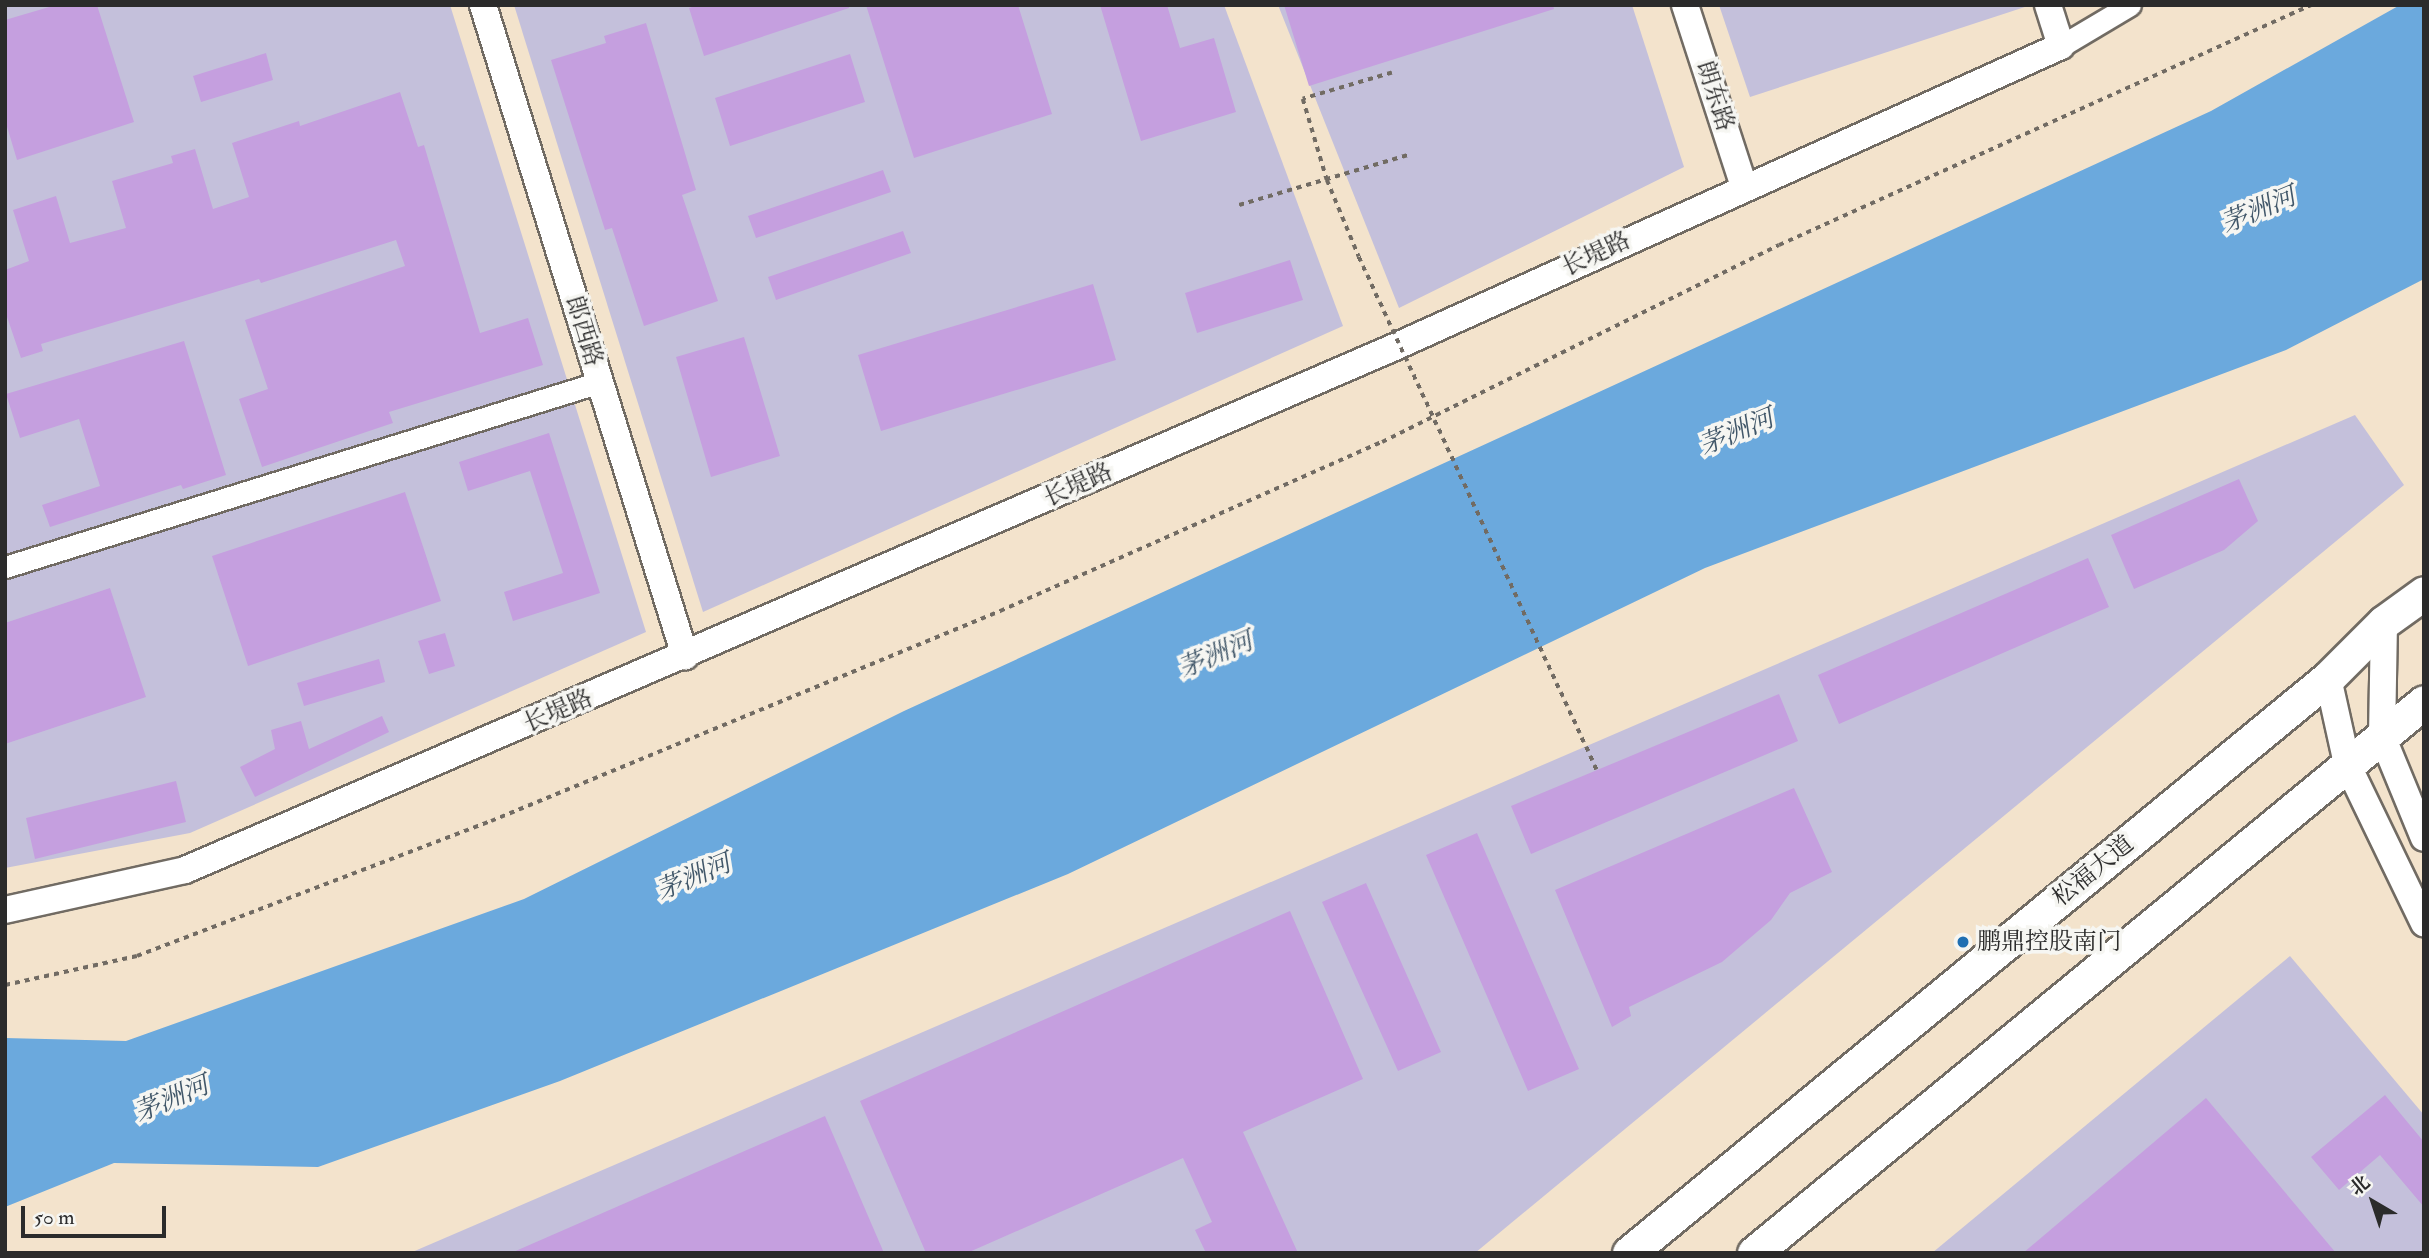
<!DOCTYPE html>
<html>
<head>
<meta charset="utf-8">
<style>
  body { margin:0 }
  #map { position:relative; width:2429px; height:1258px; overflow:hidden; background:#f3e3cc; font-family:"IM FELL Double Pica","Noto Serif SC",serif }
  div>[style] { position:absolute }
  .industrial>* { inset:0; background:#c4c0db }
  .water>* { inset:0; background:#6ba9dd }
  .building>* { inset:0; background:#c59fdf }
  .path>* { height:3.5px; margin-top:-1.75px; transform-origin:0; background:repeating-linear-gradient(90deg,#716b63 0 5px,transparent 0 10px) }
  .roads { filter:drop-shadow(2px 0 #716b63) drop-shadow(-2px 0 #716b63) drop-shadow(0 2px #716b63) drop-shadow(0 -2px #716b63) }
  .minor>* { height:21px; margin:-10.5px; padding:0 10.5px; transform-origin:10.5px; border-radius:10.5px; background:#fff }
  .tertiary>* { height:26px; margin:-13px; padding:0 13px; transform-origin:13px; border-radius:13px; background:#fff }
  .primary>* { height:33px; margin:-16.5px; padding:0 16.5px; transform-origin:16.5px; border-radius:16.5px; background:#fff }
  .path-bridge>* { height:3.5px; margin-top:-1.75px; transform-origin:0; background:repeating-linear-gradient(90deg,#716b63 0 5px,transparent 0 10px) }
  .dots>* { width:19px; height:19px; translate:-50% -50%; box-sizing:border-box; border:4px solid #f6f6f2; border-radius:50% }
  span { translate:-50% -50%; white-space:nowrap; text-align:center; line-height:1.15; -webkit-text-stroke:7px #f6f6f2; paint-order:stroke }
  .street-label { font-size:24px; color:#2b2b2b }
  .poi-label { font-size:24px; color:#2b2b2b }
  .left { translate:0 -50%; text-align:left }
  .water-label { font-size:26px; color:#415769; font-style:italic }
  .frame { position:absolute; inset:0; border:7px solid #2b2b2b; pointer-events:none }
  .north { position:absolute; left:2338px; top:1167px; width:70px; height:70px; -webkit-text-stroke:5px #f6f6f2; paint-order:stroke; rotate:321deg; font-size:19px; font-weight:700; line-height:28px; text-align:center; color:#2b2b2b }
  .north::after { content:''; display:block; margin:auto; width:24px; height:32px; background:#2b2b2b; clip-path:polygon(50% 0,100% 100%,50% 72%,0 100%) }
  .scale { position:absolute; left:21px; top:1206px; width:145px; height:32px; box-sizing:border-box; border:4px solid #2b2b2b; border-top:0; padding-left:9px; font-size:21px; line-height:24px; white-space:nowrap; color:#2b2b2b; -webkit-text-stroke:5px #f6f6f2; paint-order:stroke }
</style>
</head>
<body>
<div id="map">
  <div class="industrial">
    <div style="clip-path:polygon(5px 5px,450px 5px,646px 632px,190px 833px,5px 868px)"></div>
    <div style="clip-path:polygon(514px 5px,1224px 5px,1343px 326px,703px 612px)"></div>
    <div style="clip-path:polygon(1278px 5px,1632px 5px,1684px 167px,1399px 308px)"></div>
    <div style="clip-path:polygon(1719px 5px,2031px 5px,1750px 97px)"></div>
    <div style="clip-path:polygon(2355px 415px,2404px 485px,1475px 1253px,410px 1253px)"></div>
    <div style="clip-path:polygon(2290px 956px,2424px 1115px,2424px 1253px,1932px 1253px)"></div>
  </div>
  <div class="water">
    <div style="clip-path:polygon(2400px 5px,2424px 5px,2424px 279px,2286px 350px,1705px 568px,1068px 874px,560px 1081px,318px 1167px,114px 1163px,5px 1207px,5px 1038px,126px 1041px,524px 899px,904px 711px,2211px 111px)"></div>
  </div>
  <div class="building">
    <div style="clip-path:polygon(56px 5px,97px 5px,134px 122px,17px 160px,5px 120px,5px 20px)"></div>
    <div style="clip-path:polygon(698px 5px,849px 5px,849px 8px,704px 56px,689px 8px)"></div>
    <div style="clip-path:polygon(866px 5px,1018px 5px,1052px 114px,914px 158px)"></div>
    <div style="clip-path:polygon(1100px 5px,1167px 5px,1180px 48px,1214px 38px,1236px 112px,1141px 141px)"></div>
    <div style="clip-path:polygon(1284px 5px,1553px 5px,1554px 9px,1309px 86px)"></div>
    <div style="clip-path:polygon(646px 23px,696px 190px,682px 195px,718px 301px,644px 326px,612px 228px,605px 230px,551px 60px,606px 43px,604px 36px)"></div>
    <div style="clip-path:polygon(266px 53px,273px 80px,201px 102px,193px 76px)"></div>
    <div style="clip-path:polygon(850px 54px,865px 102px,730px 146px,715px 98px)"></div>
    <div style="clip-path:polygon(400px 92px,418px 147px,424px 145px,480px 333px,528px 318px,543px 365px,389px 412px,393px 423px,262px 467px,239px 399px,268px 389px,245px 320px,405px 266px,396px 240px,261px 283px,259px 279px,41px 344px,43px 351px,21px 358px,5px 311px,5px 270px,29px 261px,13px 210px,56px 196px,70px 243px,126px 228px,112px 181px,173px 163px,171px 156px,195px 149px,213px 209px,249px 197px,232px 143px,299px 121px,300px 126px)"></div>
    <div style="clip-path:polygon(883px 170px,891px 192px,756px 238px,748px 216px)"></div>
    <div style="clip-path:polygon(903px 231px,911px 253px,776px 300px,768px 277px)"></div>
    <div style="clip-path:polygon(1290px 260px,1303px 300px,1197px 333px,1185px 293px)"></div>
    <div style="clip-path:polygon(1093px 284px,1116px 360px,881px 431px,858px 355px)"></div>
    <div style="clip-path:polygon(744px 337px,780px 456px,711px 477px,676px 357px)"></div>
    <div style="clip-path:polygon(184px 341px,226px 475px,183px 489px,181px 485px,50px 527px,42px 505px,100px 486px,79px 419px,20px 438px,6px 394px)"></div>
    <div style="clip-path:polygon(549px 433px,600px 593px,513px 621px,504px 592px,563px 573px,530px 471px,468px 491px,459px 462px)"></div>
    <div style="clip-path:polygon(2239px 479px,2258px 521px,2224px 550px,2134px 589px,2111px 535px)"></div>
    <div style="clip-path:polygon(405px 492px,441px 601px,248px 666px,212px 556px)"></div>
    <div style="clip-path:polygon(2088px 558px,2109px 607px,1839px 724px,1818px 675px)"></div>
    <div style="clip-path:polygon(110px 588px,146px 697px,5px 744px,5px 623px)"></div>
    <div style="clip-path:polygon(445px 633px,455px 666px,429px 674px,418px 641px)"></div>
    <div style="clip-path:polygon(379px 659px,385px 682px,304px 706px,297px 683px)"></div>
    <div style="clip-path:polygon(1779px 694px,1798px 741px,1531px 854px,1511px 806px)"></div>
    <div style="clip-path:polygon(382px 716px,389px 732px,255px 797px,240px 767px,275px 749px,271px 730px,301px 721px,309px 749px)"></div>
    <div style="clip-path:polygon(176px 781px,186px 822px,35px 859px,26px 818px)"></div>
    <div style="clip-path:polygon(1794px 788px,1832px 872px,1790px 893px,1771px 920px,1722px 962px,1629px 1007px,1631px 1016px,1612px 1027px,1555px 890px)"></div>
    <div style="clip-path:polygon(1477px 833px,1579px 1069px,1528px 1091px,1426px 855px)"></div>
    <div style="clip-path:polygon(1366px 883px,1441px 1052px,1398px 1071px,1322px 902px)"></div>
    <div style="clip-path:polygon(1290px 911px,1363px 1079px,1243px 1132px,1298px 1253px,1206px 1253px,1195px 1230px,1212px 1222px,1183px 1158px,967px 1253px,926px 1253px,860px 1101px)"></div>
    <div style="clip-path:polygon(2385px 1095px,2424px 1142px,2424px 1207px,2380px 1155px,2339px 1190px,2311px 1157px)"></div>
    <div style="clip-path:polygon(2206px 1098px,2336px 1253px,2023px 1253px)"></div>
    <div style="clip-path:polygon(825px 1116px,884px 1253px,511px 1253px)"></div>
  </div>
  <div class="path">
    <div style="left:1239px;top:205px;width:176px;rotate:-16.5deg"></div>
    <div style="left:5px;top:985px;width:135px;rotate:-12.4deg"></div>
    <div style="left:137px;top:956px;width:379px;rotate:-20.9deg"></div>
    <div style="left:491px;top:821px;width:551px;rotate:-22.42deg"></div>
    <div style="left:1000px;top:611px;width:418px;rotate:-23.9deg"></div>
    <div style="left:1382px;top:442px;width:443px;rotate:-26.4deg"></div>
    <div style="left:1779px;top:245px;width:584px;rotate:-24.28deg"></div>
  </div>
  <div class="roads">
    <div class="minor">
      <div style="left:2061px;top:46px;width:80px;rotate:-30.7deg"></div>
      <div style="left:5px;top:567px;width:623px;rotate:-17.27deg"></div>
    </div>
    <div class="tertiary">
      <div style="left:483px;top:5px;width:682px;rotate:72.76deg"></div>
      <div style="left:1685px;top:5px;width:191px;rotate:72deg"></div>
      <div style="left:2384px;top:622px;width:114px;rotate:91deg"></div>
      <div style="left:2382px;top:736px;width:110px;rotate:67.6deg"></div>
      <div style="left:2328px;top:678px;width:88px;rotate:77.5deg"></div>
      <div style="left:2347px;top:764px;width:177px;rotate:64.2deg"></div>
      <div style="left:5px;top:910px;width:184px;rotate:-12.5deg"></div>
      <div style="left:185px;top:870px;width:1311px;rotate:-23.38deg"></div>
      <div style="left:1388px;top:350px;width:738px;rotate:-24.31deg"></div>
      <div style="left:2061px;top:46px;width:43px;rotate:-107.6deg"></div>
    </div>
    <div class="primary">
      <div style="left:1629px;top:1253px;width:905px;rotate:-39.44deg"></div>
      <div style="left:2328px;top:678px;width:79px;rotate:-45deg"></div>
      <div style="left:2384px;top:622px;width:49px;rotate:-35.9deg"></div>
      <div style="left:1754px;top:1253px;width:867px;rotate:-39.43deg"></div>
    </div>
  </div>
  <div class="path-bridge">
    <div style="left:1392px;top:73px;width:93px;rotate:163.7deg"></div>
    <div style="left:1303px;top:99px;width:84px;rotate:73.5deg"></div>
    <div style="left:1327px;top:180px;width:83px;rotate:67.4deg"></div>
    <div style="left:1359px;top:257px;width:566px;rotate:65.11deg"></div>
  </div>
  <div class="dots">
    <div style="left:1963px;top:942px;background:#1f6fb2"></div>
  </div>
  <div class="street-label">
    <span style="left:1715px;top:96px;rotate:72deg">朗东路</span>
    <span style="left:1596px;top:254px;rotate:-25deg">长堤路</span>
    <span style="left:584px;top:331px;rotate:73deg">郎西路</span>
    <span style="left:1078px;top:485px;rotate:-24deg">长堤路</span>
    <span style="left:558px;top:711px;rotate:-23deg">长堤路</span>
    <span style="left:2093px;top:871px;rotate:-39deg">松福大道</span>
  </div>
  <div class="poi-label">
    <span class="left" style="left:1977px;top:942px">鹏鼎控股南门</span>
  </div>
  <div class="water-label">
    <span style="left:2259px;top:211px;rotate:-23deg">茅洲河</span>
    <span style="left:1737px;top:433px;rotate:-23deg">茅洲河</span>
    <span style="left:1216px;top:656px;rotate:-23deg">茅洲河</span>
    <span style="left:694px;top:878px;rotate:-23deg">茅洲河</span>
    <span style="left:172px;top:1100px;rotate:-23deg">茅洲河</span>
  </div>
  <div class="frame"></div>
  <div class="north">北</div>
  <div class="scale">50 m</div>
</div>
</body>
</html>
